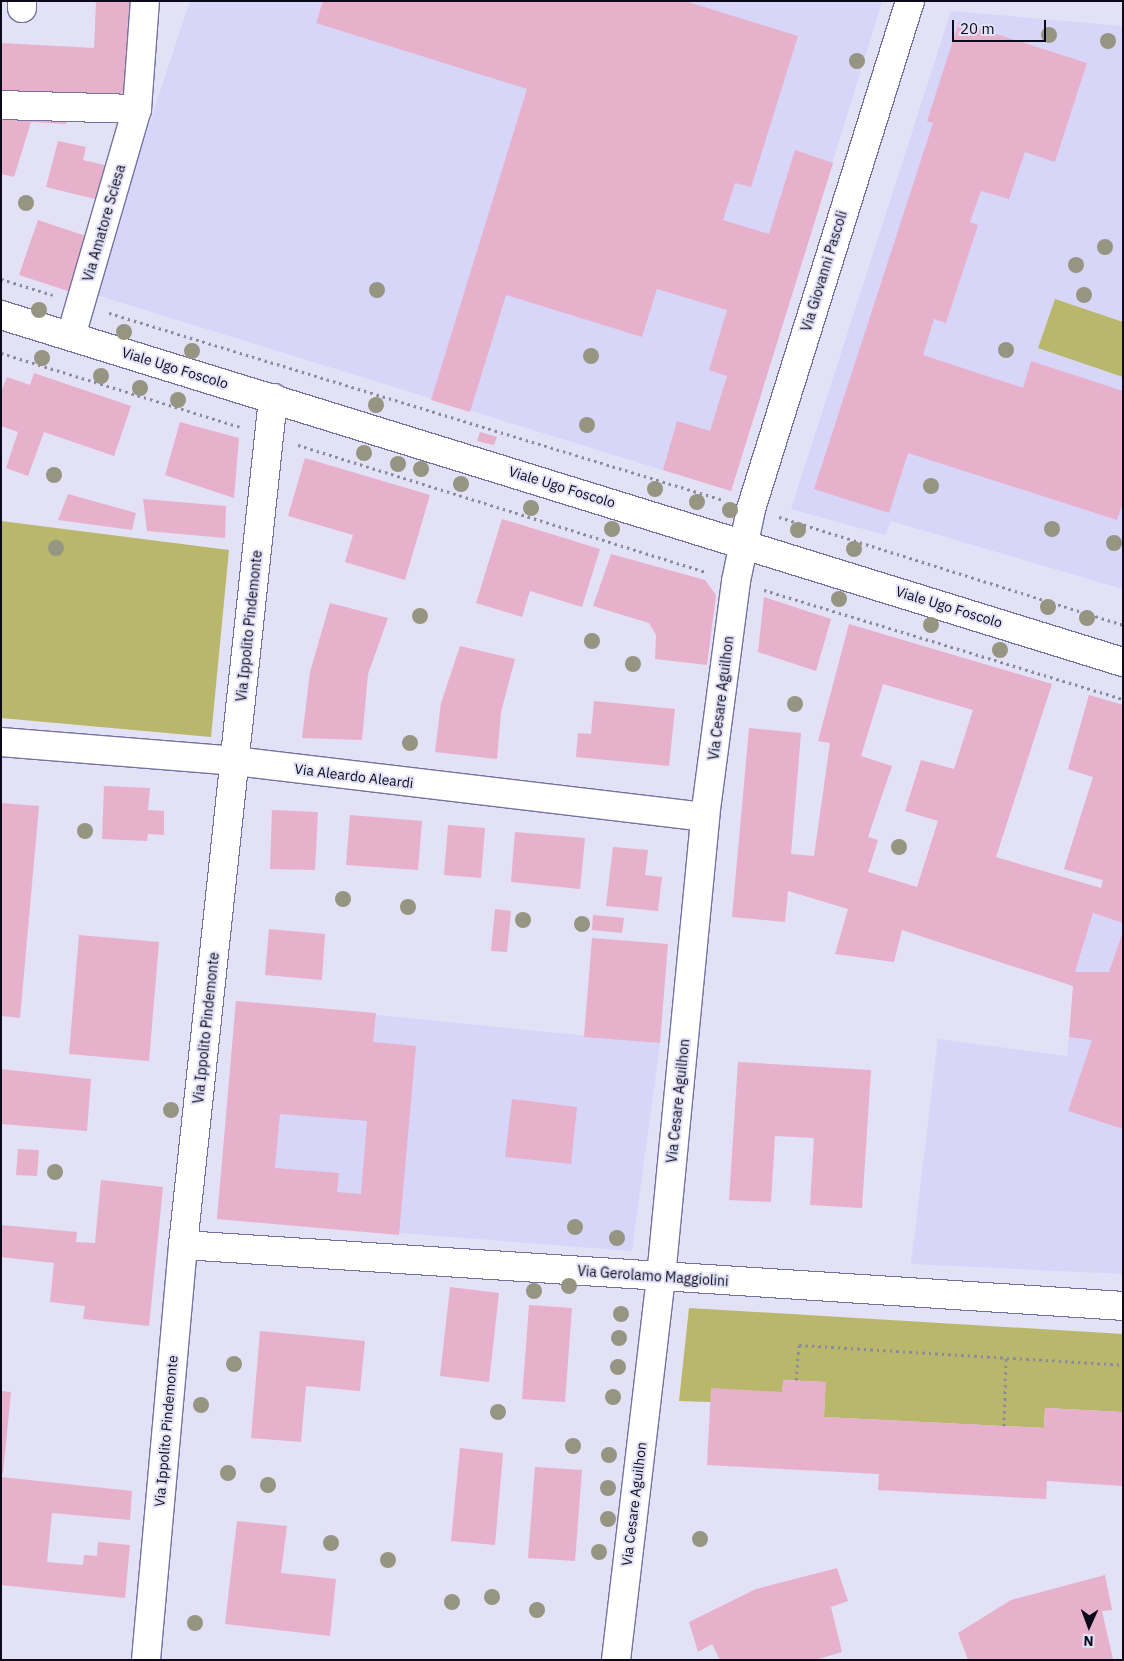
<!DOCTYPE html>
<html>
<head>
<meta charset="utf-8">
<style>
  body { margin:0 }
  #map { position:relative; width:1124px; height:1661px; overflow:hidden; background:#e2e1f6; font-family:"IBM Plex Sans",sans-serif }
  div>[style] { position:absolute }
  .built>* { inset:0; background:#d7d6f9 }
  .green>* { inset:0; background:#b9b76b }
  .building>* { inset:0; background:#e7b1cc }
  .path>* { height:3px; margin-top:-1.5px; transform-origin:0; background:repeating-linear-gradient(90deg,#8d8c9f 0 2.5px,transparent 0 6.5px) }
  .roads { filter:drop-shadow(1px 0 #74719f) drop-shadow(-1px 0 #74719f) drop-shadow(0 1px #74719f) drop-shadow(0 -1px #74719f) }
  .minor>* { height:28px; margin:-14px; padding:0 14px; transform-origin:14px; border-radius:14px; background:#fff }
  .trees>* { width:16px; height:16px; margin:-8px; border-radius:50%; background:#969581 }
  span { translate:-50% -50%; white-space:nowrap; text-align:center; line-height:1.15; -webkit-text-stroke:4px #e2e1f6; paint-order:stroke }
  .street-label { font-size:14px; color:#0b091a }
  .frame { position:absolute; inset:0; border:2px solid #0b091a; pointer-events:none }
  .north { position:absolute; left:1064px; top:1601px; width:50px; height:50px; -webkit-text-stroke:4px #e2e1f6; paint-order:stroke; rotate:182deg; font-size:14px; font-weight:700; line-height:20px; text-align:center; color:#0b091a }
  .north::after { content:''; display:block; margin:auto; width:18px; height:22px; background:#0b091a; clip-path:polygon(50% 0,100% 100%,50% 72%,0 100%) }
  .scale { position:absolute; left:952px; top:20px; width:94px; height:22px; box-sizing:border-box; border:2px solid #0b091a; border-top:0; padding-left:6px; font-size:15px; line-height:18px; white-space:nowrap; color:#0b091a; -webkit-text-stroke:4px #e2e1f6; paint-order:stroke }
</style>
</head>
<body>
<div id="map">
  <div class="built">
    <div style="clip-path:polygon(190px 1px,882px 2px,731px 491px,93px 294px)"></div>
    <div style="clip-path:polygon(951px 11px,1123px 26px,1123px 589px,891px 521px,885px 535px,791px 509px)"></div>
    <div style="clip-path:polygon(1089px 695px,1123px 705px,1123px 1274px,911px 1264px,938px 1039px,1067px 1056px,1075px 972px,1103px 881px,1064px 869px,1093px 777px,1068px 769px)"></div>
    <div style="clip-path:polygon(236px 1001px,660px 1043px,632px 1251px,217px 1219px)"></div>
  </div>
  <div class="green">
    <div style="clip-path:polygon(1055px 299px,1123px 322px,1123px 377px,1038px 348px)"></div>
    <div style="clip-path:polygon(1px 521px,229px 550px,211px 737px,1px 718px)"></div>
    <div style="clip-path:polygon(689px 1308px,1123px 1334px,1123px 1412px,1045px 1408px,1044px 1428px,824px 1417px,825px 1382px,784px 1380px,782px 1392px,710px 1402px,679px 1401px)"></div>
  </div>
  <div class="building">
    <div style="clip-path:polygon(96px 1px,135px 1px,126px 103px,1px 100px,1px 43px,94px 48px)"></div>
    <div style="clip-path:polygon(323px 1px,685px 1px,798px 36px,751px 187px,735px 183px,723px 220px,769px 234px,795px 150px,833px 163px,731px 491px,663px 470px,677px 421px,710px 431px,727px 376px,709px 370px,727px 310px,657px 289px,642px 337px,506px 295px,470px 412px,431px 400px,527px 89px,316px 23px)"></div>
    <div style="clip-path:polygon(959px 22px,1087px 63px,1055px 162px,1025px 152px,1009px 199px,981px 191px,970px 222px,978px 225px,946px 323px,934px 319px,923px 355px,1023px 388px,1031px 361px,1123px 391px,1123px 503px,1117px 520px,908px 453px,889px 513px,814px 489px,933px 123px,927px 121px)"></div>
    <div style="clip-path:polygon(1px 112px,68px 113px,66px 124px,31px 122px,14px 177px,1px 174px)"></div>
    <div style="clip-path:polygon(58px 141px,86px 147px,83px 160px,108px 166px,99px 200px,46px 187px)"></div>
    <div style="clip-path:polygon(38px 220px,92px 238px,74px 293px,19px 275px)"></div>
    <div style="clip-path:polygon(34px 373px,131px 406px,114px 456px,44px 432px,28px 476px,6px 468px,18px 432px,1px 426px,1px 392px,7px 377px,30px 385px)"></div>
    <div style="clip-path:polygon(180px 422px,239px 438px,234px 498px,165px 475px)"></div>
    <div style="clip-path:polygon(480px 432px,497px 437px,494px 445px,477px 441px)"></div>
    <div style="clip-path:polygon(305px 458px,430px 495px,405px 580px,345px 562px,353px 535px,288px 516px)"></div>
    <div style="clip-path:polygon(68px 494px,136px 513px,132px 530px,58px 520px)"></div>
    <div style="clip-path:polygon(143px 499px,226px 506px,225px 538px,147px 531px)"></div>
    <div style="clip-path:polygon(502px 519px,600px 549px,582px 607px,530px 591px,522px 617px,476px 603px)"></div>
    <div style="clip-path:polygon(611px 554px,705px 580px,716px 595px,707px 665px,655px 659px,656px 635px,649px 623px,593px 606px)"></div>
    <div style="clip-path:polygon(764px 597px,831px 619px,816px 671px,758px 652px)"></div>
    <div style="clip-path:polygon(330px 603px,388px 618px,368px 674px,362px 740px,302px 738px,310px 672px)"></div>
    <div style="clip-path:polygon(evenodd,849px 624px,1052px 684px,996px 857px,1101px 888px,1103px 880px,1064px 869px,1093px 777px,1068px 769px,1089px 695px,1123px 705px,1123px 923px,1093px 913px,1075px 972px,1109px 972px,1123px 931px,1123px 1129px,1068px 1111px,1092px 1040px,1069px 1037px,1073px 986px,902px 930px,894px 962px,835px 954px,848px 909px,788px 891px,785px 922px,732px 917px,749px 728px,801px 733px,791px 854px,814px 856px,830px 743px,818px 741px,849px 624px,883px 684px,973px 710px,954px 769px,921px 760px,905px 811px,938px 821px,917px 887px,868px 872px,878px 840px,868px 837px,892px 766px,861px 756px,883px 684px)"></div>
    <div style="clip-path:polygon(460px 646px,515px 659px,501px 712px,497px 759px,435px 752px,441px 703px)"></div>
    <div style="clip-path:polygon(594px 701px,675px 709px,669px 766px,576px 757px,578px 733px,591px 734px)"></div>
    <div style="clip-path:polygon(104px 786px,150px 788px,148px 810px,164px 811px,164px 835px,148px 834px,147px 841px,102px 839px)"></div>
    <div style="clip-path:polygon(1px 803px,39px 806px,20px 1018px,1px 1016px)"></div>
    <div style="clip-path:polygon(272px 810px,318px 812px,315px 870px,270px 869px)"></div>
    <div style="clip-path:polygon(350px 815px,422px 821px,418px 870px,346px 865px)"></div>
    <div style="clip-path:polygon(448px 825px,485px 828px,481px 878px,444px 875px)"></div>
    <div style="clip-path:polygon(515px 832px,585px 838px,580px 889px,511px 882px)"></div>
    <div style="clip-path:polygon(613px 847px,648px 850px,645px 875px,662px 877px,658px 911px,606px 906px)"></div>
    <div style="clip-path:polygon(495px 909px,511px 911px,507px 952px,491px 951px)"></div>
    <div style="clip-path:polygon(593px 915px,624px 918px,622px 933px,592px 930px)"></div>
    <div style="clip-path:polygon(269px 929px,325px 934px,322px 980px,265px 975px)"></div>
    <div style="clip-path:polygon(79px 935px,159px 942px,149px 1061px,69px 1054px)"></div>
    <div style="clip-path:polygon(592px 938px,668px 944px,660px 1043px,584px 1037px)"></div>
    <div style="clip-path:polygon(evenodd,236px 1001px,376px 1013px,373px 1042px,416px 1046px,399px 1235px,217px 1219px,236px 1001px,280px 1114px,367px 1121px,361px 1194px,337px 1192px,339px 1173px,275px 1168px,280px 1114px)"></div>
    <div style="clip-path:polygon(738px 1062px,871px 1070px,862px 1208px,810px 1205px,814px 1138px,775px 1136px,771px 1202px,729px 1200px)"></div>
    <div style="clip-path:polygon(1px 1069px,91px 1079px,87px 1131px,1px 1124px)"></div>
    <div style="clip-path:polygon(512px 1099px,577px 1107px,571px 1164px,505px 1157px)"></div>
    <div style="clip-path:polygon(18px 1149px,39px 1150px,37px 1176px,16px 1175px)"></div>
    <div style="clip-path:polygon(101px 1180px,163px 1187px,149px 1326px,83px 1319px,85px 1306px,50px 1302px,54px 1263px,1px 1257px,1px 1225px,77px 1232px,76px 1242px,95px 1243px)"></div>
    <div style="clip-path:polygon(450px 1287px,499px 1293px,489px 1382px,440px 1376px)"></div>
    <div style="clip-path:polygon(529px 1305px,572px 1308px,565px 1402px,522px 1399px)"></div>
    <div style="clip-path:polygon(260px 1331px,365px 1341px,360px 1391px,306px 1386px,301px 1442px,251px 1438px)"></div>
    <div style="clip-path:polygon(783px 1380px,826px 1382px,824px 1417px,1044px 1428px,1045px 1408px,1123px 1412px,1123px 1486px,1047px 1481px,1046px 1499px,878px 1490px,879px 1474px,707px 1465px,711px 1388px,782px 1392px)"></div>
    <div style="clip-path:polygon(1px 1391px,11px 1392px,3px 1473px,1px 1473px)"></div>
    <div style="clip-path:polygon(460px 1448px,503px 1453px,495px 1545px,451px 1541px)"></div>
    <div style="clip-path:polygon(535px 1467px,582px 1470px,575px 1561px,528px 1558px)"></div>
    <div style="clip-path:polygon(1px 1477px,132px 1491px,130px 1520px,52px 1513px,47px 1562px,83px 1565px,84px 1555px,97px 1556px,98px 1542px,130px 1545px,125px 1598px,1px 1585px)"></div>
    <div style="clip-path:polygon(237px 1521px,287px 1526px,281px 1573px,336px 1579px,330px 1636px,225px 1624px)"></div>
    <div style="clip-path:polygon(837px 1568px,848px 1601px,831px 1607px,842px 1652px,815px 1660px,720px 1660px,712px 1644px,698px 1652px,689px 1622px,756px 1589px)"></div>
    <div style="clip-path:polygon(1105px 1575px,1112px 1610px,1102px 1611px,1113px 1659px,968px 1660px,958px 1633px,1011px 1600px)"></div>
  </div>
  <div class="path">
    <div style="left:1px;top:279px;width:54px;rotate:17.1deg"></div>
    <div style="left:109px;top:313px;width:642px;rotate:16.94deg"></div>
    <div style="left:1px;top:353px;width:250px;rotate:17.2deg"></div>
    <div style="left:298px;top:445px;width:428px;rotate:17.3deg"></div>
    <div style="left:779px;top:517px;width:361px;rotate:17.4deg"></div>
    <div style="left:764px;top:590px;width:375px;rotate:16.9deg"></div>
    <div style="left:796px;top:1380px;width:35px;rotate:-85deg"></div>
    <div style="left:799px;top:1345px;width:325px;rotate:3.5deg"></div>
    <div style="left:1004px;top:1426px;width:68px;rotate:-88.3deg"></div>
  </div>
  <div class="roads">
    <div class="minor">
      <div style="left:22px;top:8px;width:7px;rotate:-90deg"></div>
      <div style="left:1px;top:105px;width:136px;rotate:1.7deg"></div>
      <div style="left:137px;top:109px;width:108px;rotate:-85.8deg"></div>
      <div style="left:1px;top:315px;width:1174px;rotate:17.19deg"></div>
      <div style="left:71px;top:336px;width:236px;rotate:-73.8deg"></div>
      <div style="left:1px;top:742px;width:235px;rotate:4.6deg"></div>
      <div style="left:235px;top:761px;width:473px;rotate:6.8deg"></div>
      <div style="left:183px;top:1245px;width:942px;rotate:3.71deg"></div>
      <div style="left:146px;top:1660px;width:417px;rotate:-84.9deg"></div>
      <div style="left:183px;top:1245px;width:852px;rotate:-83.93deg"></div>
      <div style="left:616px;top:1660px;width:386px;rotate:-83.3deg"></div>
      <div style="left:661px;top:1277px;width:462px;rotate:-84.5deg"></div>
      <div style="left:705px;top:817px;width:238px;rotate:-82.5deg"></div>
      <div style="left:736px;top:581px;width:74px;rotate:-78.2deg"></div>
      <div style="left:751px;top:509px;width:532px;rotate:-72.62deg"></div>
    </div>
  </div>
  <div class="trees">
    <div style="left:1049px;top:35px"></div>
    <div style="left:1108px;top:41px"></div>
    <div style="left:857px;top:61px"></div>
    <div style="left:26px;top:203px"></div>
    <div style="left:1105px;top:247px"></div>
    <div style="left:1076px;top:265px"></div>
    <div style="left:377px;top:290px"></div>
    <div style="left:1084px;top:295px"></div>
    <div style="left:39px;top:310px"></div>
    <div style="left:124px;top:332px"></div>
    <div style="left:1006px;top:350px"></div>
    <div style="left:192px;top:351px"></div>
    <div style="left:591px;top:356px"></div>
    <div style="left:42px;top:358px"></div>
    <div style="left:101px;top:376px"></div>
    <div style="left:140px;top:388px"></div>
    <div style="left:178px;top:400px"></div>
    <div style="left:376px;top:405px"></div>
    <div style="left:587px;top:425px"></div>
    <div style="left:364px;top:453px"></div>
    <div style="left:398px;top:464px"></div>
    <div style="left:421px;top:469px"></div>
    <div style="left:54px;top:475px"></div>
    <div style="left:461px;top:484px"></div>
    <div style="left:931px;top:486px"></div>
    <div style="left:655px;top:489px"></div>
    <div style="left:697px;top:502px"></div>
    <div style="left:531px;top:508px"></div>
    <div style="left:730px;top:510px"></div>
    <div style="left:612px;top:529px"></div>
    <div style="left:1052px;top:529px"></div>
    <div style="left:798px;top:530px"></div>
    <div style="left:1114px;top:543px"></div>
    <div style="left:56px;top:548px"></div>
    <div style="left:854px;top:549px"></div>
    <div style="left:839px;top:599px"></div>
    <div style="left:1048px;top:607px"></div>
    <div style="left:420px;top:616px"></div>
    <div style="left:1087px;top:618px"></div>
    <div style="left:931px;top:625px"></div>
    <div style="left:592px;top:641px"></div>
    <div style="left:1000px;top:650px"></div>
    <div style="left:633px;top:664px"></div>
    <div style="left:795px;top:704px"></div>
    <div style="left:410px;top:743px"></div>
    <div style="left:85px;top:831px"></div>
    <div style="left:899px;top:847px"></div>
    <div style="left:343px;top:899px"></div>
    <div style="left:408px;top:907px"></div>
    <div style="left:523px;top:920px"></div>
    <div style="left:582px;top:924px"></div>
    <div style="left:171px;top:1110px"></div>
    <div style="left:55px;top:1172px"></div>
    <div style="left:575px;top:1227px"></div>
    <div style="left:617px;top:1238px"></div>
    <div style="left:569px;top:1286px"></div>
    <div style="left:534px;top:1291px"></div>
    <div style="left:621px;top:1314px"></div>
    <div style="left:619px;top:1338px"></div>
    <div style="left:234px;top:1364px"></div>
    <div style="left:618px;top:1367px"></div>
    <div style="left:613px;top:1397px"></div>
    <div style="left:201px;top:1405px"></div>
    <div style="left:498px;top:1412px"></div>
    <div style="left:573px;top:1446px"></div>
    <div style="left:609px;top:1455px"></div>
    <div style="left:228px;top:1473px"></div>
    <div style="left:268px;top:1485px"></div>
    <div style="left:608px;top:1488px"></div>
    <div style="left:608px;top:1519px"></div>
    <div style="left:700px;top:1539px"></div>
    <div style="left:331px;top:1543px"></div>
    <div style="left:599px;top:1552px"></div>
    <div style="left:388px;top:1560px"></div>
    <div style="left:492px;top:1597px"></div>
    <div style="left:452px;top:1602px"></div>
    <div style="left:537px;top:1610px"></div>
    <div style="left:195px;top:1623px"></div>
  </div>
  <div class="street-label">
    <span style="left:104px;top:223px;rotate:-74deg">Via Amatore Sciesa</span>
    <span style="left:824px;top:271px;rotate:-73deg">Via Giovanni Pascoli</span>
    <span style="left:175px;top:368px;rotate:17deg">Viale Ugo Foscolo</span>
    <span style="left:562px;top:487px;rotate:17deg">Viale Ugo Foscolo</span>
    <span style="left:949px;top:607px;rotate:17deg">Viale Ugo Foscolo</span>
    <span style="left:249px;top:626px;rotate:-84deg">Via Ippolito Pindemonte</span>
    <span style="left:721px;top:698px;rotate:-83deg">Via Cesare Aguilhon</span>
    <span style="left:354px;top:776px;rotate:7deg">Via Aleardo Aleardi</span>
    <span style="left:206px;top:1028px;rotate:-84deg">Via Ippolito Pindemonte</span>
    <span style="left:678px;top:1101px;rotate:-84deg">Via Cesare Aguilhon</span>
    <span style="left:653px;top:1276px;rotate:4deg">Via Gerolamo Maggiolini</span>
    <span style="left:166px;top:1431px;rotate:-85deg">Via Ippolito Pindemonte</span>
    <span style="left:634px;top:1504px;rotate:-83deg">Via Cesare Aguilhon</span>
  </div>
  <div class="frame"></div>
  <div class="north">N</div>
  <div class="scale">20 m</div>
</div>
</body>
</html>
